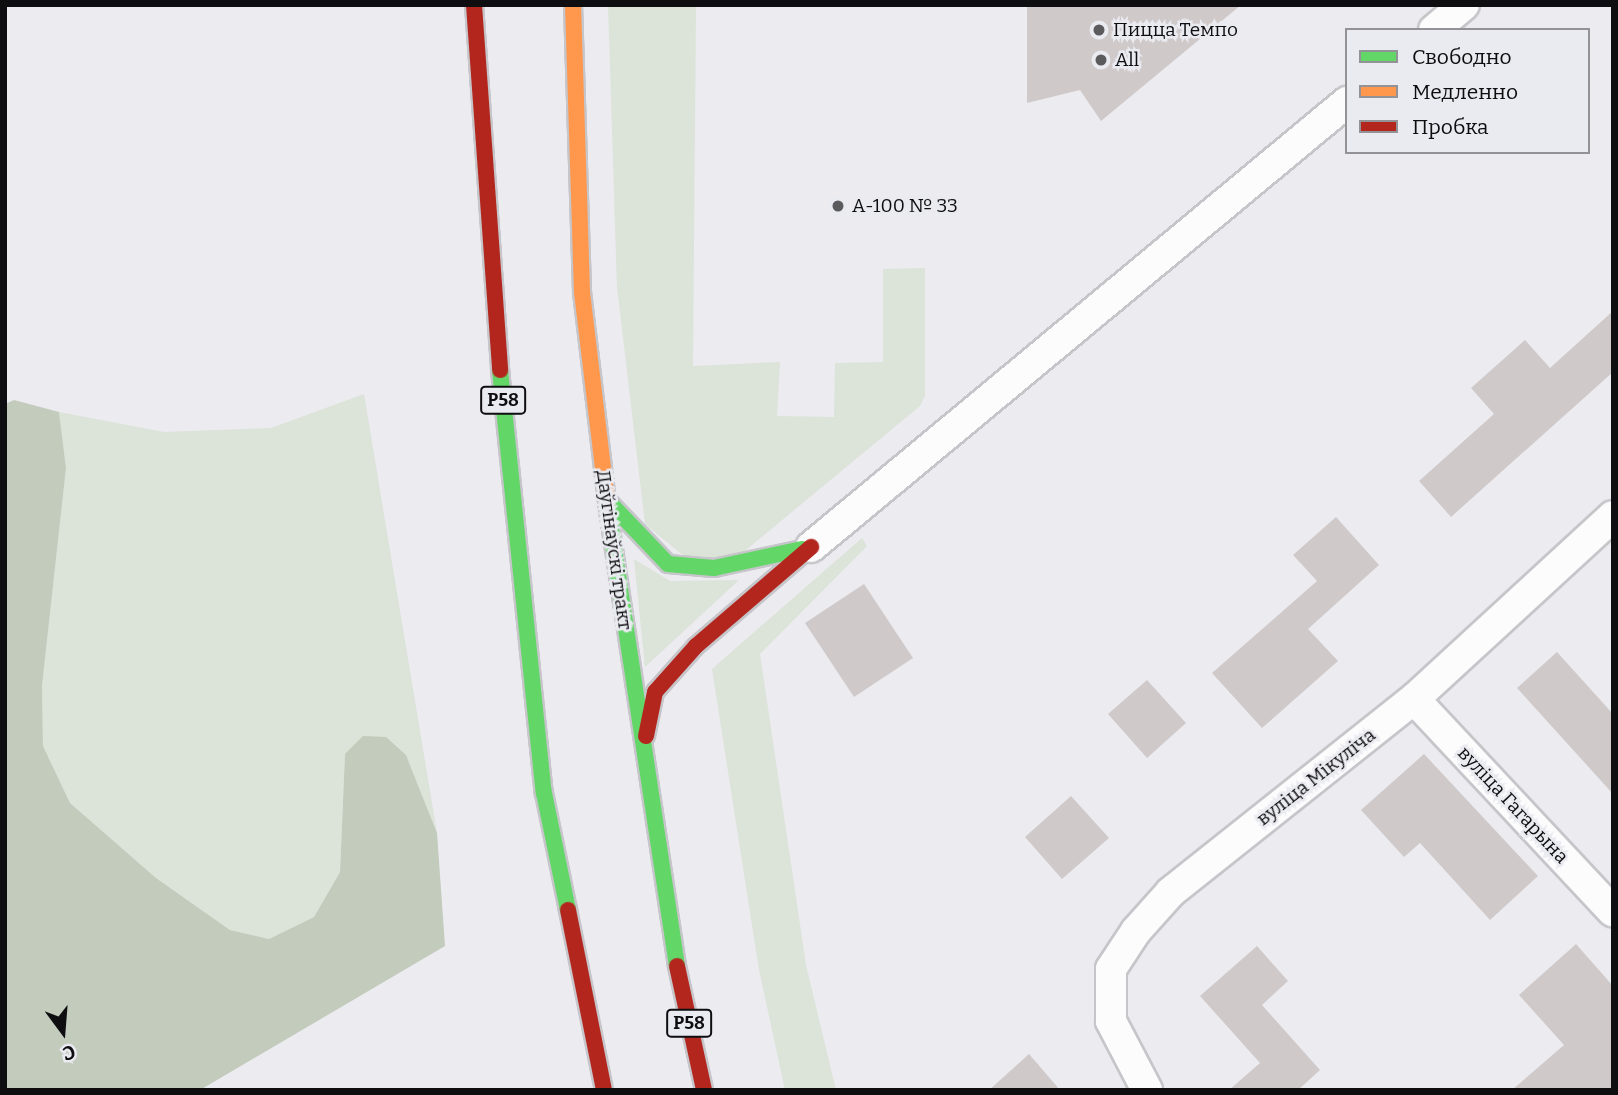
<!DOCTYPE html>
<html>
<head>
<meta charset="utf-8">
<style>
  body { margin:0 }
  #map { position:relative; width:1618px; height:1095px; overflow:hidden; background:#ebebf0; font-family:Bitter,serif }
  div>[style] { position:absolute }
  .green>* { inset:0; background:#dce3d8 }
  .forest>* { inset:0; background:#c2cbbc }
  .building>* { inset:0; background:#d0c9c9 }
  .roads { filter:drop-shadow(2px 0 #c6c6ca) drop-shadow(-2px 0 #c6c6ca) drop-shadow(0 2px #c6c6ca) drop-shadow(0 -2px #c6c6ca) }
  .street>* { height:30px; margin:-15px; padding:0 15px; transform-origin:15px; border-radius:15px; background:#fcfcfd }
  .fast>* { height:16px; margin:-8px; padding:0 8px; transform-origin:8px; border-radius:8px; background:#63d668 }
  .slow>* { height:16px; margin:-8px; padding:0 8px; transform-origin:8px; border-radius:8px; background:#ff974d }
  .jam>* { height:16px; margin:-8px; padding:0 8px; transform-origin:8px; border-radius:8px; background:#b3261e }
  .dots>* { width:19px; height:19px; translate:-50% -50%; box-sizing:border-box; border:4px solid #eaeaf1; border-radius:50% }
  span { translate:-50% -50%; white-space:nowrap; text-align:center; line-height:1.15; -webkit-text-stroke:5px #eaeaf1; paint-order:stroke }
  .shield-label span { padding:2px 5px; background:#eaeaf1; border:2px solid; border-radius:5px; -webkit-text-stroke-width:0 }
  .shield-label { font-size:18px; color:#0e0e10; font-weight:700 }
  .poi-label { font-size:19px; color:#0e0e10 }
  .left { translate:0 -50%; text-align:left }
  .street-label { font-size:19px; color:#0e0e10 }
  .frame { position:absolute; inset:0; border:7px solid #0e0e10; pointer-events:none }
  .legend { position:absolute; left:1345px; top:28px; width:245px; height:126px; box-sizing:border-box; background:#eaeaf1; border:2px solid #929297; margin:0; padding:9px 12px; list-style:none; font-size:21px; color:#0e0e10 }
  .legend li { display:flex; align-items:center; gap:14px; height:35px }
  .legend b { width:35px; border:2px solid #929297 }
  .north { position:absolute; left:28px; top:997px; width:70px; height:70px; -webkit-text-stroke:5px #eaeaf1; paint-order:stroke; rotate:164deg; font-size:19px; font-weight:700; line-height:28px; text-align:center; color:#0e0e10 }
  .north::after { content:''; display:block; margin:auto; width:24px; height:32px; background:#0e0e10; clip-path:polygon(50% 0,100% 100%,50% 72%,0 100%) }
</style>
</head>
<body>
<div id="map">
  <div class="green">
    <div style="clip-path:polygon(608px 5px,696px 5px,693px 366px,780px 362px,777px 416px,834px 417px,835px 363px,883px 362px,883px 269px,925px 268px,925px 396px,920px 406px,741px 554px,690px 561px,645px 524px,617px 287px)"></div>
    <div style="clip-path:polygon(364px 394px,437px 833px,406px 755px,345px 754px,340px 872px,314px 917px,269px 939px,230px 930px,156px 878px,70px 803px,43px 746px,42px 686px,66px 468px,59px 412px,164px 432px,271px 428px)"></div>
    <div style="clip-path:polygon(862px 538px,867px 546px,760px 654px,806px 965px,836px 1090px,785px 1090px,759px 970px,712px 669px)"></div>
    <div style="clip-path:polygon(634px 559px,670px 581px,739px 580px,645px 667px)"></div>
  </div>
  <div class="forest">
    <div style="clip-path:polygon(14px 400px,59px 412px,66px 468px,42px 686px,43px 746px,70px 803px,156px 878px,230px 930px,269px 939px,314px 917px,340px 872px,345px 754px,363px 736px,386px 737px,406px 755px,437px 833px,445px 946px,200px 1090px,5px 1090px,5px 404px)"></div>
  </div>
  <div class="building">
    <div style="clip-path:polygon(1027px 5px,1241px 5px,1101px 121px,1080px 90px,1027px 103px)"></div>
    <div style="clip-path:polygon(1613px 311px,1613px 372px,1451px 517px,1419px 481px,1494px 414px,1471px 388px,1525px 340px,1550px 368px)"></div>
    <div style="clip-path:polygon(1336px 517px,1379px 565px,1308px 629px,1338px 661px,1262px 728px,1212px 673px,1317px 581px,1293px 555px)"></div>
    <div style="clip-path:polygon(864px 584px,913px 658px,854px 697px,805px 623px)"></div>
    <div style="clip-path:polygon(1557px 652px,1613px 714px,1613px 794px,1517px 688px)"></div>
    <div style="clip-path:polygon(1147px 680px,1186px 723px,1147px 758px,1108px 714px)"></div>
    <div style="clip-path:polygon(1424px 754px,1538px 876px,1490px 920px,1420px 843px,1404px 857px,1361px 810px)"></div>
    <div style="clip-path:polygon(1071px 796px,1109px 838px,1062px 879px,1025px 837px)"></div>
    <div style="clip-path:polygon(1576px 944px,1613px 986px,1613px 1090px,1512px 1090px,1564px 1045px,1519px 995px)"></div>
    <div style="clip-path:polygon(1257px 946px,1288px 981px,1262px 1005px,1320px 1070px,1298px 1090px,1229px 1090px,1260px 1063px,1200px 996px)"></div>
    <div style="clip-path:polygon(1029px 1054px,1060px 1090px,989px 1090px)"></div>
  </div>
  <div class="roads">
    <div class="street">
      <div style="left:1434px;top:30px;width:39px;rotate:-40deg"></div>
      <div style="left:811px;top:547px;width:697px;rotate:-39.7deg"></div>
      <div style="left:1414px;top:699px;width:291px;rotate:46.9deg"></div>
      <div style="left:1147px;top:1090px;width:78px;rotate:-117.6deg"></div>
      <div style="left:1111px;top:1021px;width:52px;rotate:-90deg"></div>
      <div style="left:1111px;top:969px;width:45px;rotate:-56.7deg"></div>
      <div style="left:1136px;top:931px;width:52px;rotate:-48.1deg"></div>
      <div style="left:1171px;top:892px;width:310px;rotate:-38.5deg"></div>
      <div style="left:1414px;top:699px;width:270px;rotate:-42.6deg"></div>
    </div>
    <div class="fast">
      <div style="left:500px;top:370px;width:425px;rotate:84.1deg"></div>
      <div style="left:544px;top:793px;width:119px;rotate:78.4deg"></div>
      <div style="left:607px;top:500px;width:88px;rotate:46.4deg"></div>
      <div style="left:668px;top:564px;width:46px;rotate:5deg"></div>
      <div style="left:714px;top:568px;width:90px;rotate:-12.2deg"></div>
      <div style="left:607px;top:503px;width:468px;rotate:81.4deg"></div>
    </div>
    <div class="slow">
      <div style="left:573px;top:5px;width:287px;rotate:88.2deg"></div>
      <div style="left:582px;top:292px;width:212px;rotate:83.2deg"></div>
    </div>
    <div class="jam">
      <div style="left:474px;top:5px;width:366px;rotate:85.9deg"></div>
      <div style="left:646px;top:736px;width:45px;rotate:-78.4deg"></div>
      <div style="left:655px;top:692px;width:62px;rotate:-48.3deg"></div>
      <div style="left:696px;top:646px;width:152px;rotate:-40.7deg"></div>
      <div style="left:568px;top:910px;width:184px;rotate:78.7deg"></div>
      <div style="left:677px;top:966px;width:127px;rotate:77.7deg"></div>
    </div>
  </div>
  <div class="dots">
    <div style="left:1099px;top:30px;background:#5b5b5e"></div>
    <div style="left:1101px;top:60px;background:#5b5b5e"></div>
    <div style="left:838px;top:206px;background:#5b5b5e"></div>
  </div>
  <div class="shield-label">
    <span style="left:503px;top:400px">Р58</span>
    <span style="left:689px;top:1023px">Р58</span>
  </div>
  <div class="poi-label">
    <span class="left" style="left:1113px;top:30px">Пицца Темпо</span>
    <span class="left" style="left:1115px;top:60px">All</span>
    <span class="left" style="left:852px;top:206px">А-100 № 33</span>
  </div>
  <div class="street-label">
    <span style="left:614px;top:550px;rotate:82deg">Даўгінаўскі тракт</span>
    <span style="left:1316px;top:777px;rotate:-38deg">вуліца Мікуліча</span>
    <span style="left:1513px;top:805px;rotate:47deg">вуліца Гагарына</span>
  </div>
  <div class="frame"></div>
  <ul class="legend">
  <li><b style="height:9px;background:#63d668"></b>Свободно</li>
  <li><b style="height:9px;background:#ff974d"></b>Медленно</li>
  <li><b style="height:9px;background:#b3261e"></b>Пробка</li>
  </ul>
  <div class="north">С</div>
</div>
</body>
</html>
